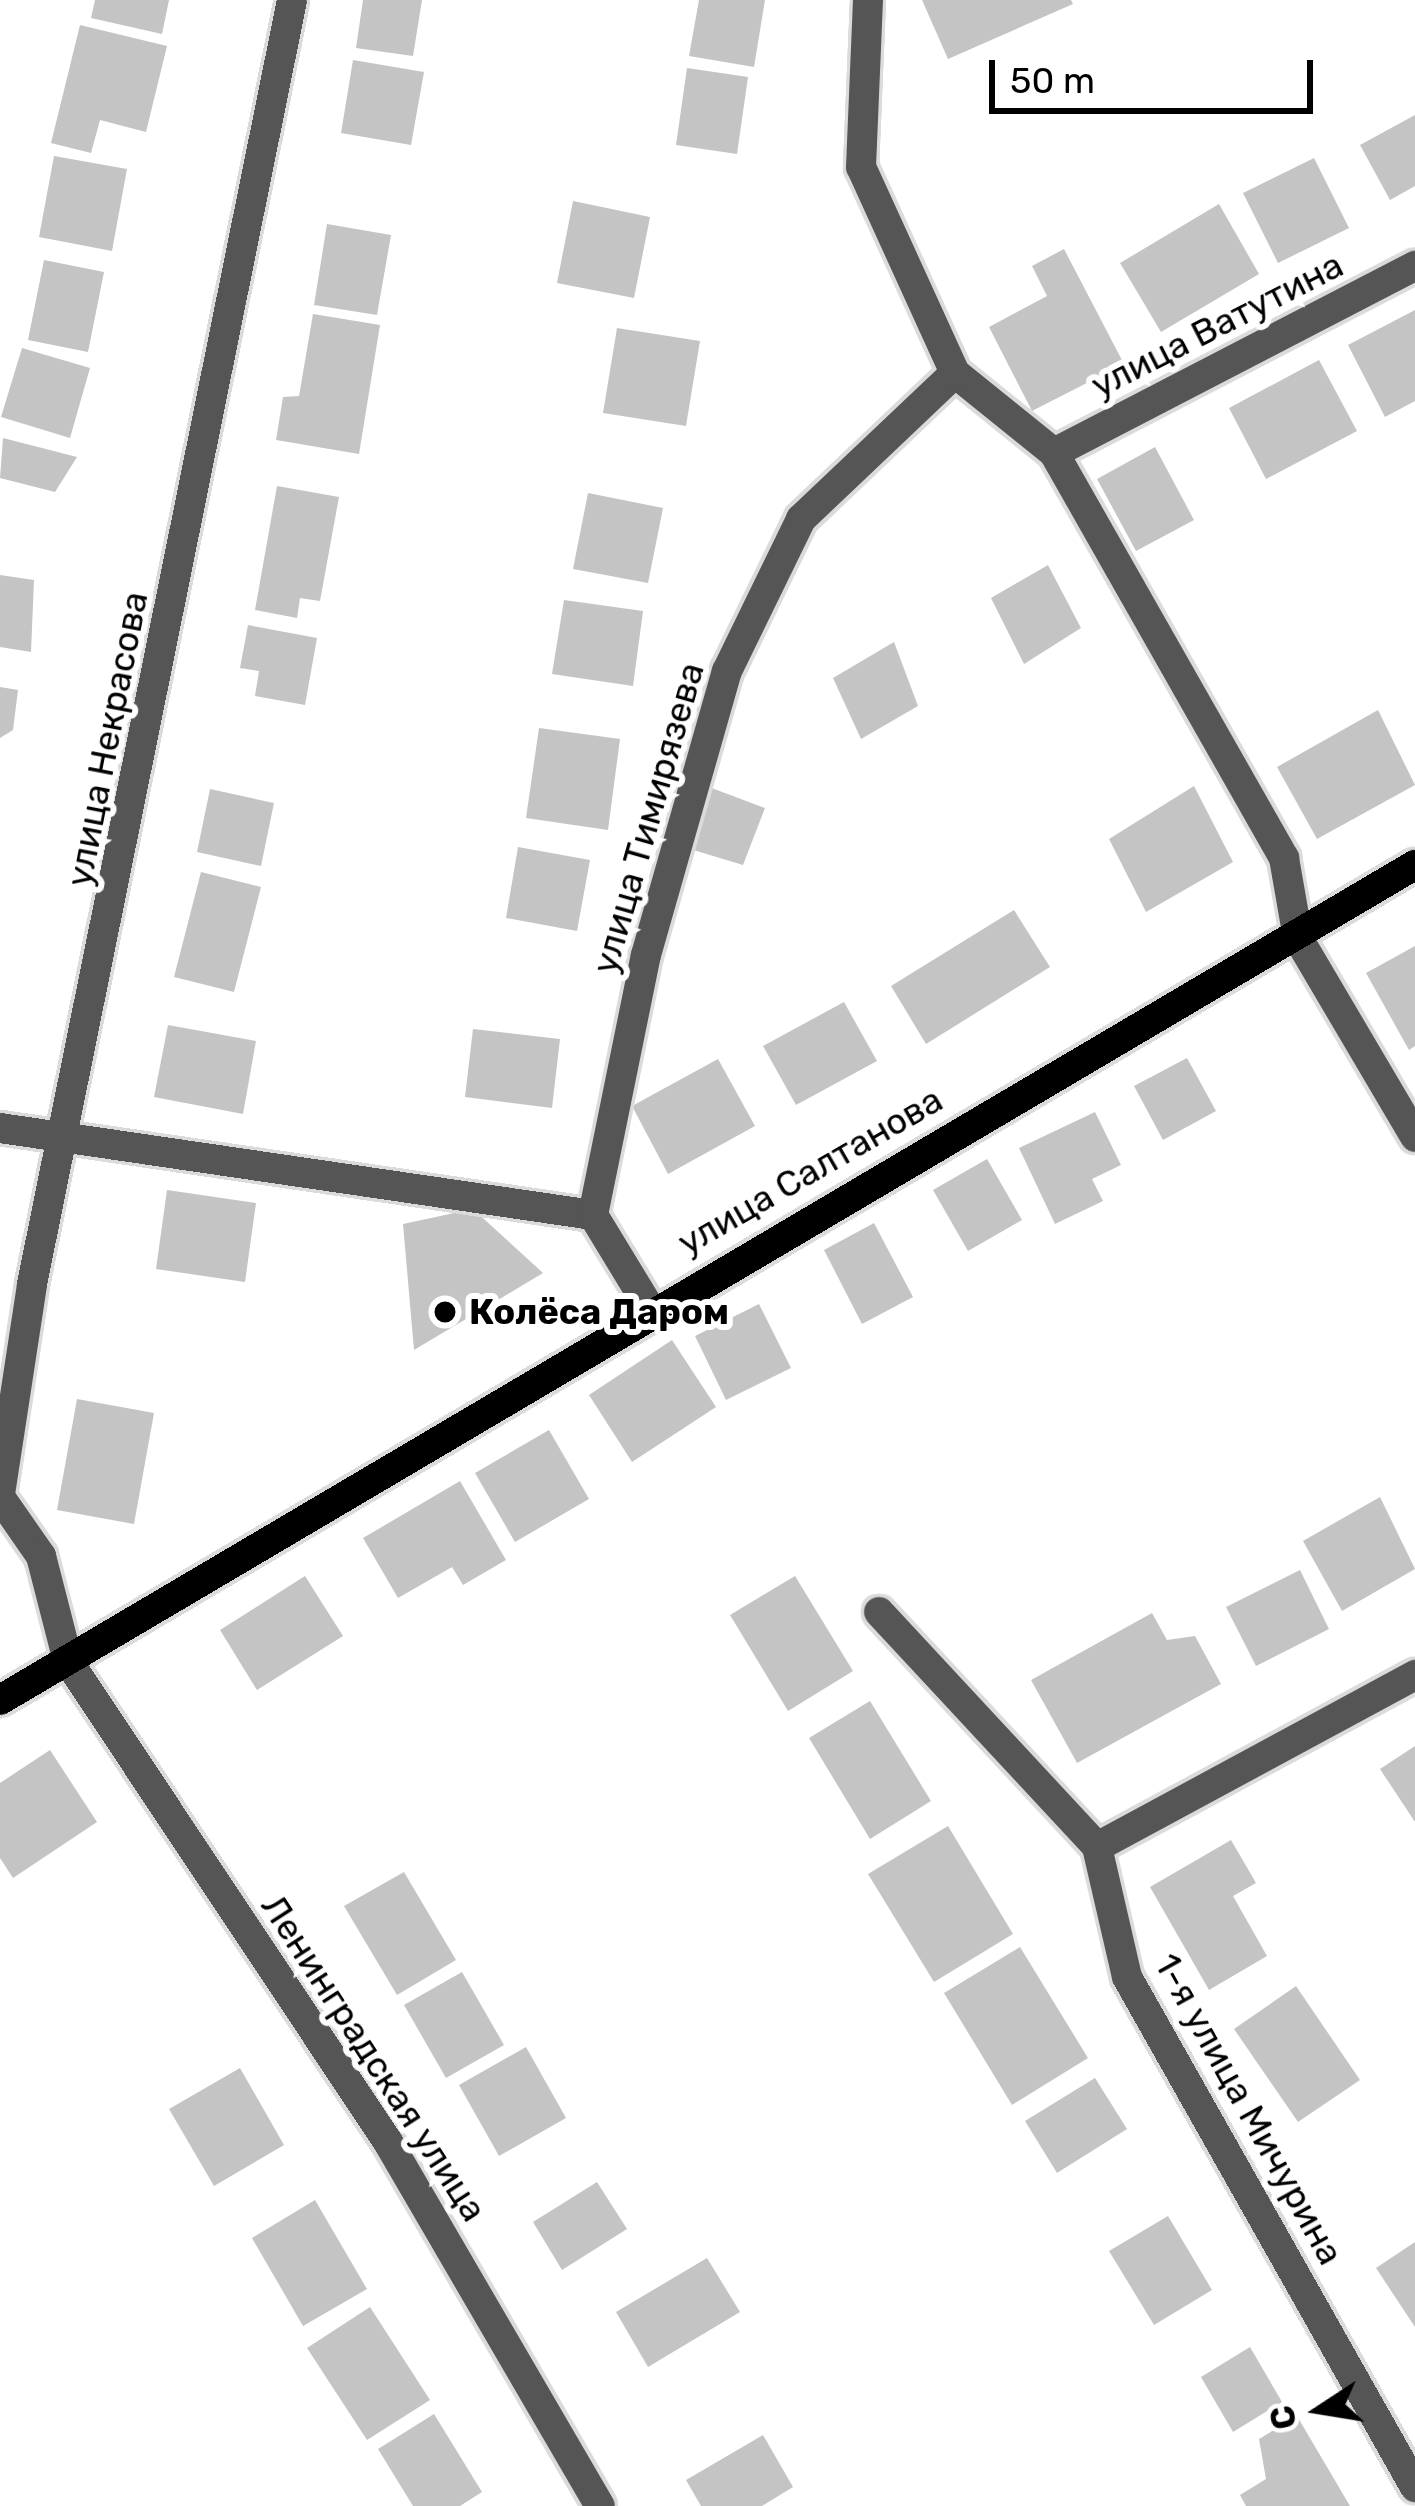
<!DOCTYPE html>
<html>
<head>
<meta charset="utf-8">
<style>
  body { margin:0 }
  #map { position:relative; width:1415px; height:2506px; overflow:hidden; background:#fff; font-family:Rubik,sans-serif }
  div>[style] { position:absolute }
  .building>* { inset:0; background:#c4c4c4 }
  .roads { filter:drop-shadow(3px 0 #dbdbdb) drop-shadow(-3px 0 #dbdbdb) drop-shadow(0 3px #dbdbdb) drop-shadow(0 -3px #dbdbdb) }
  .minor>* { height:30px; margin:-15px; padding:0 15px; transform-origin:15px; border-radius:15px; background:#555 }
  .major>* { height:30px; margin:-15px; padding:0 15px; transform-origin:15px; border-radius:15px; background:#000 }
  .dots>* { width:33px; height:33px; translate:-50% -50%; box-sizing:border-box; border:6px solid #fff; border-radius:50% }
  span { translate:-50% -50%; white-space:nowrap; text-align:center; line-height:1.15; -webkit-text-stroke:12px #fff; paint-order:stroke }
  .street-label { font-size:36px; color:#000 }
  .poi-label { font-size:36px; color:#000; font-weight:700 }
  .left { translate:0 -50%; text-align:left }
  .north { position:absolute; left:1259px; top:2350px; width:120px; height:120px; -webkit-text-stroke:9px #fff; paint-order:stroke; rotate:258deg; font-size:33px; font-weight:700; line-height:48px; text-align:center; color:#000 }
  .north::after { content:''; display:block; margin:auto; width:42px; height:54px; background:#000; clip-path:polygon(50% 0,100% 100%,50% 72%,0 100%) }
  .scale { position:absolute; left:989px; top:60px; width:324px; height:54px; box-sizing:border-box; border:6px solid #000; border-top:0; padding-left:15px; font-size:36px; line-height:42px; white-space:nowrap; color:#000; -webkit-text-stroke:9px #fff; paint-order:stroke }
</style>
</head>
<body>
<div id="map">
  <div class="building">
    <div style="clip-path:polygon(95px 0,169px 0,162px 34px,91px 18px)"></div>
    <div style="clip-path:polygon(363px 0,422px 0,413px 56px,356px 48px)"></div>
    <div style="clip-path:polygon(699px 0,765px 0,754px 67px,689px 56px)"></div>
    <div style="clip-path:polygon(922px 0,1071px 0,1073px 4px,948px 59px)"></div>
    <div style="clip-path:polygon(80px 25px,167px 46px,146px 132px,100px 120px,91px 153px,51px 143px)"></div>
    <div style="clip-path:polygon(353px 60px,424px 72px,411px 145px,341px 133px)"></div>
    <div style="clip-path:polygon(687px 68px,748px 77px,737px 154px,676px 145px)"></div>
    <div style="clip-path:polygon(1415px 115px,1415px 186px,1390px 200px,1360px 145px)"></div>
    <div style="clip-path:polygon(54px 156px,127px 169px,112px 251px,39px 237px)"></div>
    <div style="clip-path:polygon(1314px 158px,1349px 228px,1278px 263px,1243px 193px)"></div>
    <div style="clip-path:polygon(573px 201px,650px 217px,634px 298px,557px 283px)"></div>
    <div style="clip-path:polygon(1219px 204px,1259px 274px,1161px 332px,1120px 263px)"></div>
    <div style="clip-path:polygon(327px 224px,391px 235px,377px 315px,314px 305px)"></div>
    <div style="clip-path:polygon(1064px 249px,1124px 364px,1032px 411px,989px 327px,1047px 296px,1032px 266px)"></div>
    <div style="clip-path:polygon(44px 260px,104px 272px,88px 352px,28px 340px)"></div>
    <div style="clip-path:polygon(1415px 310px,1415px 401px,1385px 417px,1348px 345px)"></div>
    <div style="clip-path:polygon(313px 314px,380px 325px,359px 454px,276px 440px,283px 397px,299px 396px)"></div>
    <div style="clip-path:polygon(617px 328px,700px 341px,686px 426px,603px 413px)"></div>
    <div style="clip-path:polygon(22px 348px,90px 368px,70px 438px,1px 417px)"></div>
    <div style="clip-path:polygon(1319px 360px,1357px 431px,1266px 479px,1229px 408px)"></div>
    <div style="clip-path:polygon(3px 438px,77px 457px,55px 492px,0 478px)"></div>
    <div style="clip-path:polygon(1155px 447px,1194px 520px,1136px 551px,1097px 479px)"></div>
    <div style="clip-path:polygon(277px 486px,339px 497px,320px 601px,300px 598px,297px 618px,255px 610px)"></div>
    <div style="clip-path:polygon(588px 493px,663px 508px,648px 583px,573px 569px)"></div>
    <div style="clip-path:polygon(1048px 565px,1081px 628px,1024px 664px,991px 598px)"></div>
    <div style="clip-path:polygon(0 575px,34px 580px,31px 652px,0 647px)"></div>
    <div style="clip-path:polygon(564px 600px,643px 611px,633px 686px,552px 674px)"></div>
    <div style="clip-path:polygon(248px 625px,317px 638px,305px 705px,255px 696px,259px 671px,240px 668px)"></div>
    <div style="clip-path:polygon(894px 642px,918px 706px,861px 739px,833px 678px)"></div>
    <div style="clip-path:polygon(0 687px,18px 690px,13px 730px,0 738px)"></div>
    <div style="clip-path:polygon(1378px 710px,1415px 785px,1317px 839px,1277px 767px)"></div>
    <div style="clip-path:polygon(539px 728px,620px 739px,608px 830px,526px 818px)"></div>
    <div style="clip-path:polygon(1194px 786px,1233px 862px,1146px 912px,1109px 839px)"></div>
    <div style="clip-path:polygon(709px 787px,765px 808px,743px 865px,690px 849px)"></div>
    <div style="clip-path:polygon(210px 789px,274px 803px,261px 866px,197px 852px)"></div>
    <div style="clip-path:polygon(518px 847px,590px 860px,577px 931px,506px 918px)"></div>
    <div style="clip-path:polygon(201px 872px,261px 887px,234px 992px,174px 977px)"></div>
    <div style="clip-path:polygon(1014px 910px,1050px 967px,926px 1044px,891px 986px)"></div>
    <div style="clip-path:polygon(1415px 946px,1415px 1046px,1409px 1050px,1366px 973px)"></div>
    <div style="clip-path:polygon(844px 1002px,877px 1061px,796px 1105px,763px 1046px)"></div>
    <div style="clip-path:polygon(168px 1025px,256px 1041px,243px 1114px,154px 1097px)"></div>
    <div style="clip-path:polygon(473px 1029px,560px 1039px,552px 1108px,465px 1097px)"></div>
    <div style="clip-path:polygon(1187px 1058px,1216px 1111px,1163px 1140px,1134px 1086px)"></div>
    <div style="clip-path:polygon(718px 1059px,755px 1126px,668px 1174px,632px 1106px)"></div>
    <div style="clip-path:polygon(1095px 1112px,1121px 1165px,1092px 1179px,1103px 1201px,1055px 1224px,1019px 1148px)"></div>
    <div style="clip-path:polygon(987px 1159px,1022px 1220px,968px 1251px,933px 1190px)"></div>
    <div style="clip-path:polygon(167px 1190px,256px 1203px,245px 1282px,156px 1269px)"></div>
    <div style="clip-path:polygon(473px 1209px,543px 1273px,414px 1350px,403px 1224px)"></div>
    <div style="clip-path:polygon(874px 1223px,913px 1297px,862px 1324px,824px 1250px)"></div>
    <div style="clip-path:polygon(759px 1304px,791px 1368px,726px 1400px,695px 1336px)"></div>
    <div style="clip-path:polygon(672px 1340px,716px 1407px,632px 1462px,589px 1395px)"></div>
    <div style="clip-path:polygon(77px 1399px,154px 1413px,134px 1524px,57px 1510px)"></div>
    <div style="clip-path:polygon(549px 1430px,589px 1499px,515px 1542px,475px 1473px)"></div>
    <div style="clip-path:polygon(460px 1481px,506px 1560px,463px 1585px,452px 1567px,398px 1598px,363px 1538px)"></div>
    <div style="clip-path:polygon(1380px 1497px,1415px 1569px,1342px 1611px,1303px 1541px)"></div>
    <div style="clip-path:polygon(1300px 1570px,1329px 1629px,1256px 1666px,1226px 1607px)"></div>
    <div style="clip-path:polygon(305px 1576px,343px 1636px,257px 1690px,220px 1630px)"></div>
    <div style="clip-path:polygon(795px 1576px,853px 1671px,788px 1711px,730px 1615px)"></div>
    <div style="clip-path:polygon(1152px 1613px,1167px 1640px,1195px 1636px,1221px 1684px,1077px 1763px,1031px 1680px)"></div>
    <div style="clip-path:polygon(870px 1701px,931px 1801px,870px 1839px,809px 1738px)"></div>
    <div style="clip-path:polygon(1415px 1746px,1415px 1822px,1380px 1769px)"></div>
    <div style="clip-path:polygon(50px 1750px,97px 1822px,13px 1878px,0 1858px,0 1783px)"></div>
    <div style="clip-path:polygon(948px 1826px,1013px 1934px,934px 1982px,868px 1874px)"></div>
    <div style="clip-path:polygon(1231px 1840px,1256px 1883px,1233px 1896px,1267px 1956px,1209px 1990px,1150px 1887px)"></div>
    <div style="clip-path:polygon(404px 1872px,456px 1960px,397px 1995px,344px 1906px)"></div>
    <div style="clip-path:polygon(1020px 1947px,1088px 2058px,1012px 2105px,944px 1993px)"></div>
    <div style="clip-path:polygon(462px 1972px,504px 2045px,446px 2078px,404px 2005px)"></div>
    <div style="clip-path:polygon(1296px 1986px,1360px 2080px,1298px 2122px,1234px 2029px)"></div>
    <div style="clip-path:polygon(526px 2047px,566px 2118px,499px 2156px,459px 2085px)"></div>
    <div style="clip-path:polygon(240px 2068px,284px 2145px,214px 2186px,169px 2109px)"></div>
    <div style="clip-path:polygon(1095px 2078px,1127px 2129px,1057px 2173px,1025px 2121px)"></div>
    <div style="clip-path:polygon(597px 2182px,627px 2229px,562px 2270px,533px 2222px)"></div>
    <div style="clip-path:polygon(315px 2200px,367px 2289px,303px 2326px,252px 2238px)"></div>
    <div style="clip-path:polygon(1168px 2216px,1212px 2290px,1154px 2325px,1109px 2251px)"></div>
    <div style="clip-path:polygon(1415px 2242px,1415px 2327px,1376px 2268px)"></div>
    <div style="clip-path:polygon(707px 2258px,740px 2312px,648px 2367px,616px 2312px)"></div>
    <div style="clip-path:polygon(370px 2307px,430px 2400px,367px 2440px,307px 2348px)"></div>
    <div style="clip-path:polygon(1250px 2347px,1282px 2402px,1233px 2432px,1201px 2377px)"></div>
    <div style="clip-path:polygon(434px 2414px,482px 2492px,460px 2506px,413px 2506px,378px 2449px)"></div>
    <div style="clip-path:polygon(1297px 2416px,1350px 2506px,1246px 2506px,1240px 2495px,1266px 2479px,1259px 2439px)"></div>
    <div style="clip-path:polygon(763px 2435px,793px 2487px,762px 2506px,701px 2506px,686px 2480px)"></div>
  </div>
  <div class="roads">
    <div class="minor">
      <div style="left:955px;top:373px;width:127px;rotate:38.9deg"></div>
      <div style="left:1054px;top:453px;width:466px;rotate:60.4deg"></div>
      <div style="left:1284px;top:858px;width:81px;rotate:80.1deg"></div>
      <div style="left:1298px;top:938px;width:231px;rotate:59.5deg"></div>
      <div style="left:1054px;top:453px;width:407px;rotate:-27.4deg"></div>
      <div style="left:0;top:1128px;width:599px;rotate:8.35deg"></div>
      <div style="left:649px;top:1307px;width:108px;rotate:-121.3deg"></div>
      <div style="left:593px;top:1215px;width:265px;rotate:-78.5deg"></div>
      <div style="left:646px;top:955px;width:295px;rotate:-74.1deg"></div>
      <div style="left:727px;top:671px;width:169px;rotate:-64deg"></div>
      <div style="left:801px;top:519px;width:212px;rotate:-43.5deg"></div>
      <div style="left:955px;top:373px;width:226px;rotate:-114.5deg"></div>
      <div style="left:861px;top:167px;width:167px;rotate:-87.6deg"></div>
      <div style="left:0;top:1494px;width:212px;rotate:-81.3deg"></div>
      <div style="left:32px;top:1284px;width:1310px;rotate:-78.55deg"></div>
      <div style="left:0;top:1497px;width:72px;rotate:55.2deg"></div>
      <div style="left:41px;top:1556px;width:108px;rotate:75.6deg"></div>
      <div style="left:68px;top:1661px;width:578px;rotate:56.36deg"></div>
      <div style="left:388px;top:2142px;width:421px;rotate:59.8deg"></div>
      <div style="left:879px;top:1612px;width:321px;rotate:47.1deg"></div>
      <div style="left:1097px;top:1847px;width:133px;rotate:77deg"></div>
      <div style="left:1127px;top:1977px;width:586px;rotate:60.55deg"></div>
      <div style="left:1097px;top:1847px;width:362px;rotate:-28.4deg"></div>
    </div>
    <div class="major">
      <div style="left:0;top:1700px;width:1643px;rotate:-30.55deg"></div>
    </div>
  </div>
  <div class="dots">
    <div style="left:445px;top:1312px;background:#000"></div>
  </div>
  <div class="street-label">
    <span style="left:1217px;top:325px;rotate:-27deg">улица Ватутина</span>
    <span style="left:107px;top:739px;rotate:-79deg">улица Некрасова</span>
    <span style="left:648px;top:818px;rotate:-74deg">улица Тимирязева</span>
    <span style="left:810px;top:1171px;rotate:-30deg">улица Салтанова</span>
    <span style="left:374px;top:2058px;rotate:57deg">Ленинградская улица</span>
    <span style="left:1249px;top:2109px;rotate:61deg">1-я улица Мичурина</span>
  </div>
  <div class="poi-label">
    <span class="left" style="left:469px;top:1312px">Колёса Даром</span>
  </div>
  <div class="north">С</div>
  <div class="scale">50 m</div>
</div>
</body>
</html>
